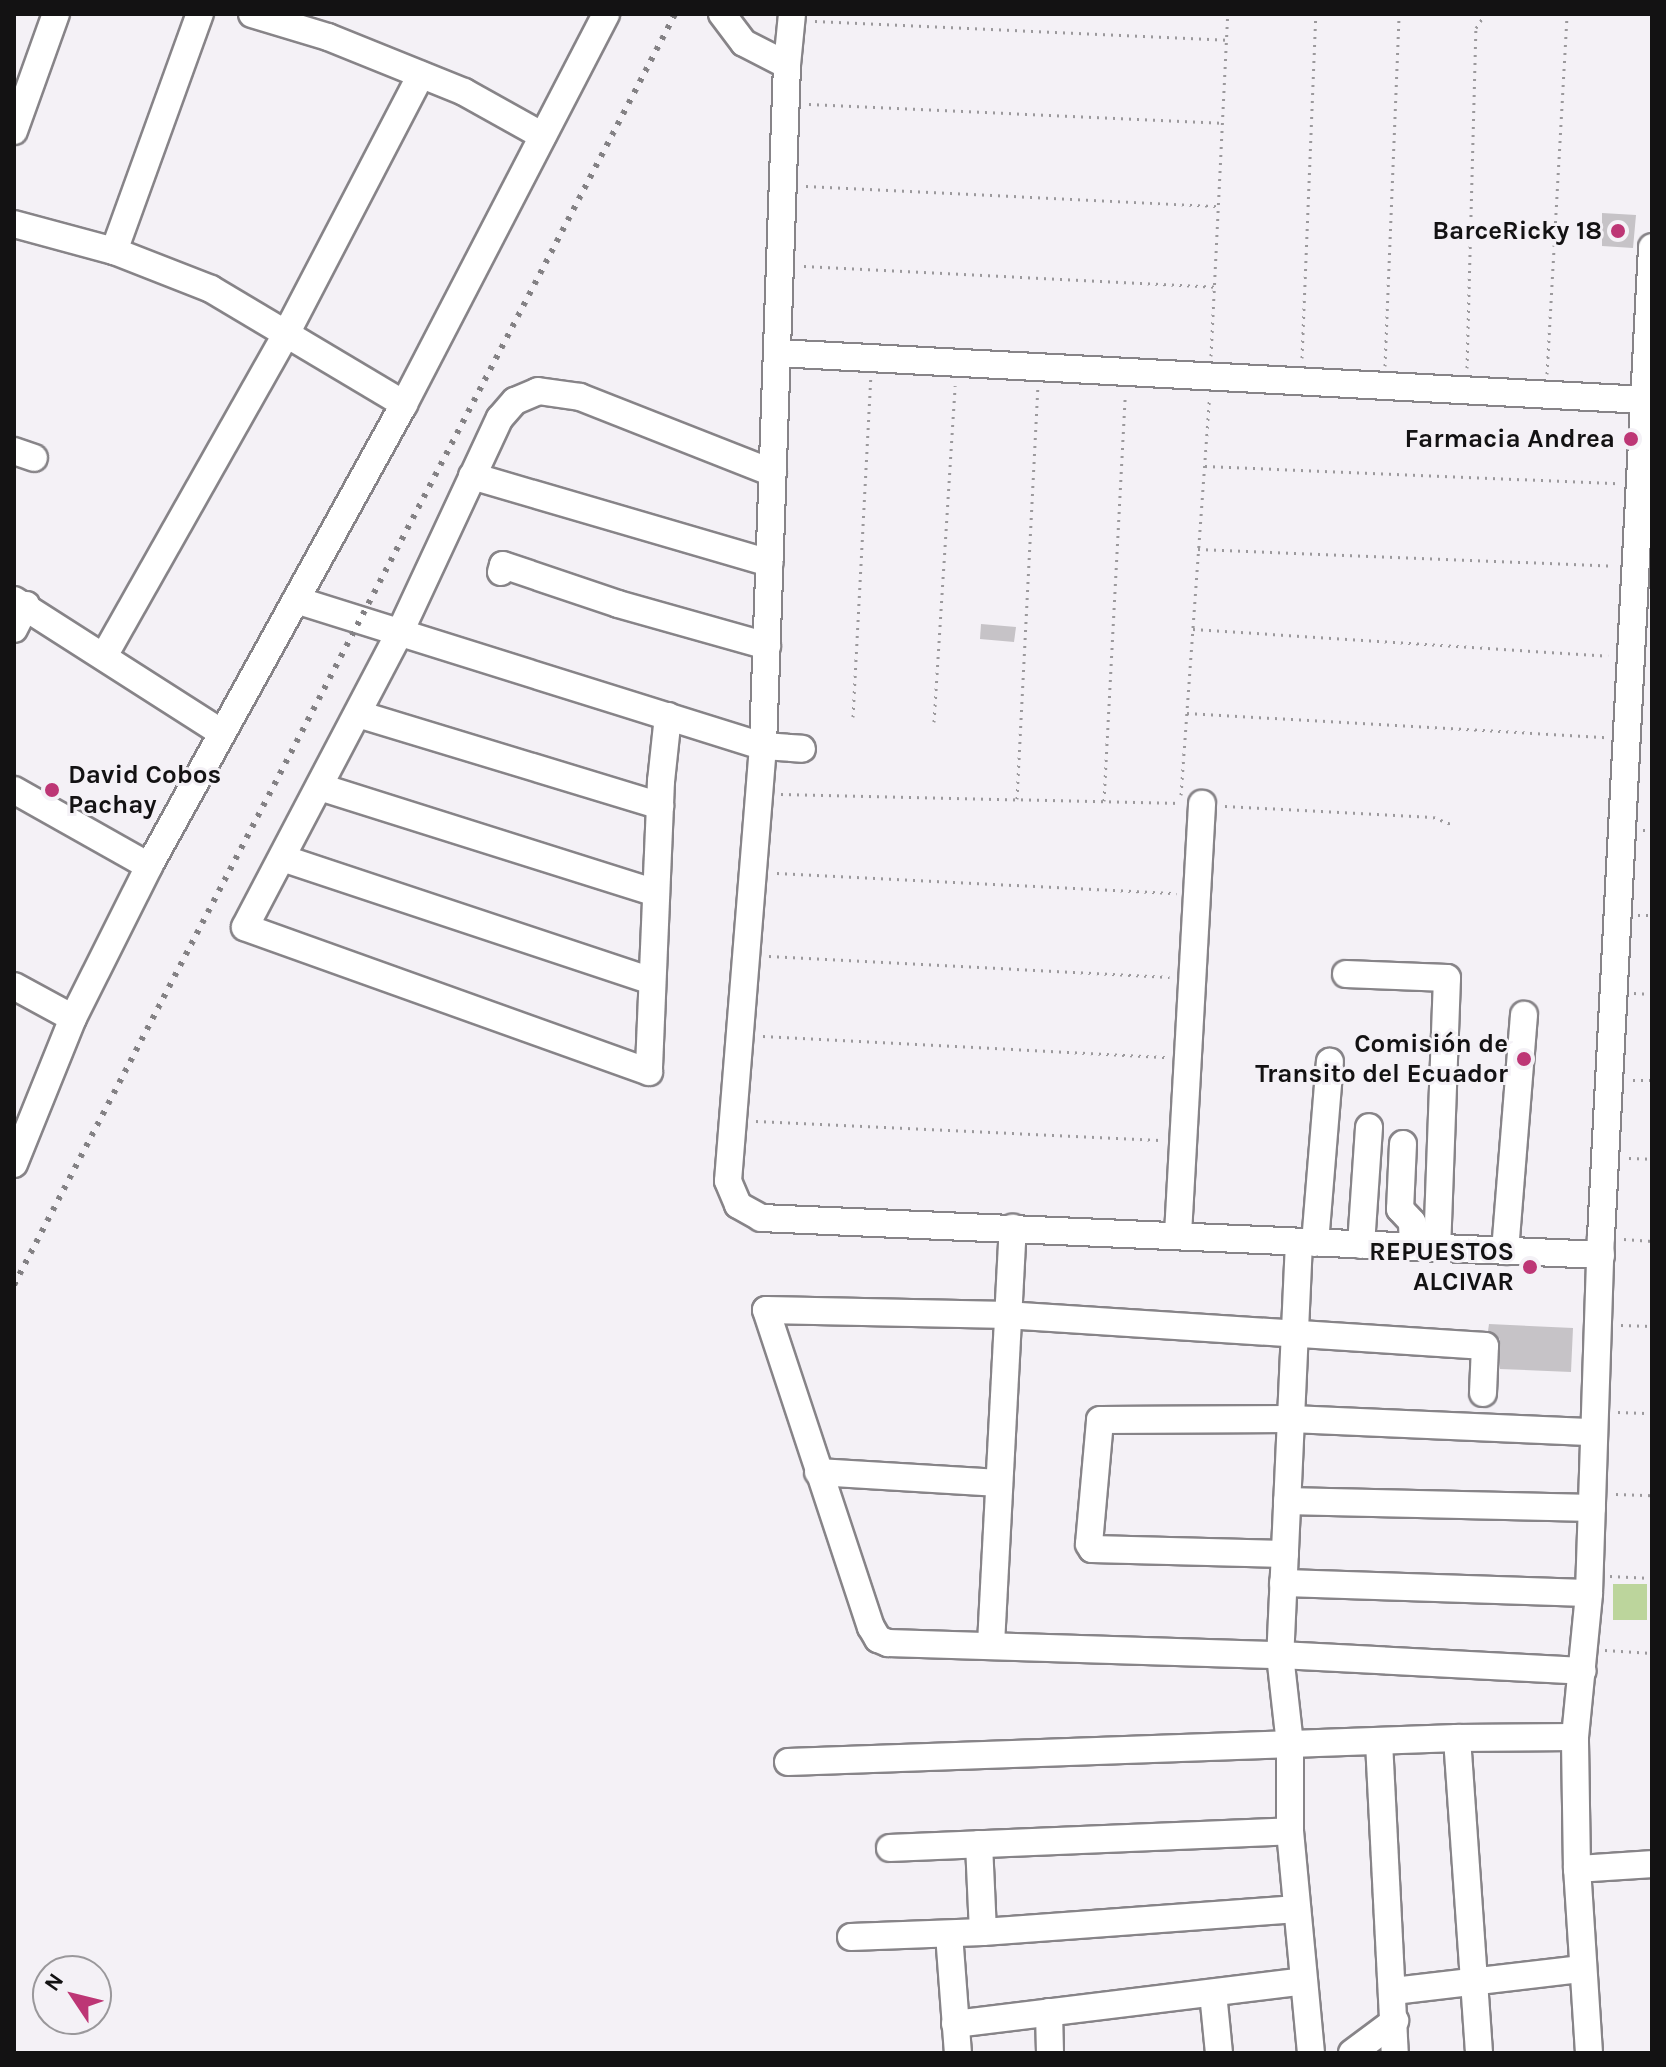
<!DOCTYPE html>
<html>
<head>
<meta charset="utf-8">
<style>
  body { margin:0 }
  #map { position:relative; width:1666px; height:2067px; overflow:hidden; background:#f4f1f6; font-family:Karla,sans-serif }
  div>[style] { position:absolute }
  .green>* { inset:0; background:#bcd59c }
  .building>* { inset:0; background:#c6c3c7 }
  .path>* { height:3px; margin-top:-1.5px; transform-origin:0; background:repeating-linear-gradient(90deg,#9b999c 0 2px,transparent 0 8px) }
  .roads { filter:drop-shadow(2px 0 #878488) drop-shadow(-2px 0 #878488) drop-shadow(0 2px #878488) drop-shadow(0 -2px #878488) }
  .minor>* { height:26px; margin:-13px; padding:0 13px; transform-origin:13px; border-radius:13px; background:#fff }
  .rail>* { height:6px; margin-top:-3px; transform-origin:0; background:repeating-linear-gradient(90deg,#838184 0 4px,transparent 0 12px) }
  .dots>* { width:22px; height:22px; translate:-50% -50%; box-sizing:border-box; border:4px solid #f4f1f6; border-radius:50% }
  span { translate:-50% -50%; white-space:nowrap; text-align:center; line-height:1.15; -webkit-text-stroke:6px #f4f1f6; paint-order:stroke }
  .poi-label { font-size:26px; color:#131213; font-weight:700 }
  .right { translate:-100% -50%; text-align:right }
  .left { translate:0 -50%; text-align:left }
  .frame { position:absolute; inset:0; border:16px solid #131213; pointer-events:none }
  .north { position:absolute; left:32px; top:1955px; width:80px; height:80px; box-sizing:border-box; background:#f4f1f6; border:2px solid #9a989b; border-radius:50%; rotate:305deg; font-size:22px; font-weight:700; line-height:32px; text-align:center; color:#131213 }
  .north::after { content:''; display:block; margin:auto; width:28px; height:36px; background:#bd3675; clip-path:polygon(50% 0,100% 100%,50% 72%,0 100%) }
</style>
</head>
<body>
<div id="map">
  <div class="green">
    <div style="clip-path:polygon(1613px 1584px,1647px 1584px,1647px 1620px,1613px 1620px)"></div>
  </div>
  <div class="building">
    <div style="clip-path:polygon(1602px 213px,1636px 215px,1633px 248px,1602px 246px)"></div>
    <div style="clip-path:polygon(981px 624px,1016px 627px,1014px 642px,980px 639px)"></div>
    <div style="clip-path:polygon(1489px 1324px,1573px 1328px,1571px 1372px,1500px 1369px,1500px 1339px,1488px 1331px)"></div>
  </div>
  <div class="path">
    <div style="left:815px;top:21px;width:412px;rotate:2.6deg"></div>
    <div style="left:809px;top:104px;width:412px;rotate:2.6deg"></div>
    <div style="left:806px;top:186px;width:412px;rotate:2.8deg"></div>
    <div style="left:804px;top:266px;width:412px;rotate:2.9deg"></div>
    <div style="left:1211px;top:356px;width:342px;rotate:-87.2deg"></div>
    <div style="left:1302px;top:358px;width:344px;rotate:-87.7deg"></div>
    <div style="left:1385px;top:366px;width:352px;rotate:-87.7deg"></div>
    <div style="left:1467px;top:368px;width:340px;rotate:-88.5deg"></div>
    <div style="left:1476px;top:28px;width:17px;rotate:-57deg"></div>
    <div style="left:1547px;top:374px;width:361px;rotate:-86.8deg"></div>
    <div style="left:1205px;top:466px;width:413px;rotate:2.4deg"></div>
    <div style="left:1198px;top:549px;width:416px;rotate:2.3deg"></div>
    <div style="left:1193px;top:629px;width:416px;rotate:3.7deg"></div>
    <div style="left:1187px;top:713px;width:420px;rotate:3.3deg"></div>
    <div style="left:853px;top:717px;width:339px;rotate:-87deg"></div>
    <div style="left:934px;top:722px;width:337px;rotate:-86.4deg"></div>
    <div style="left:781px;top:794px;width:400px;rotate:1.3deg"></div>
    <div style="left:1181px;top:795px;width:396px;rotate:-85.9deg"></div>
    <div style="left:1017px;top:799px;width:413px;rotate:-87.1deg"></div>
    <div style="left:1104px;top:801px;width:407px;rotate:-87deg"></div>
    <div style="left:1225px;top:806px;width:208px;rotate:3deg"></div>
    <div style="left:1433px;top:817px;width:19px;rotate:21deg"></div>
    <div style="left:1643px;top:830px;width:9px"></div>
    <div style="left:777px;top:873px;width:400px;rotate:2.9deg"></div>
    <div style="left:1638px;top:915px;width:14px"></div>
    <div style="left:769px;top:956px;width:401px;rotate:3deg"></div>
    <div style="left:1634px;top:993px;width:18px;rotate:3deg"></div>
    <div style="left:763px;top:1036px;width:405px;rotate:3deg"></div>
    <div style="left:1633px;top:1080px;width:19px"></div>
    <div style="left:756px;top:1121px;width:404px;rotate:2.7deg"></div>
    <div style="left:1629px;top:1158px;width:23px;rotate:2deg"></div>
    <div style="left:1624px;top:1239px;width:28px;rotate:4deg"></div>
    <div style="left:1621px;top:1325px;width:31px;rotate:2deg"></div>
    <div style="left:1618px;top:1412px;width:34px;rotate:2deg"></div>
    <div style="left:1616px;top:1494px;width:36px;rotate:2deg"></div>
    <div style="left:1610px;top:1576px;width:42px;rotate:2.7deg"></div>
    <div style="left:1605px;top:1650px;width:47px;rotate:3.7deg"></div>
  </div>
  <div class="roads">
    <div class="minor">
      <div style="left:252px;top:14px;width:79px;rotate:16.8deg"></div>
      <div style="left:328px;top:37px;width:147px;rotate:22deg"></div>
      <div style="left:464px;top:92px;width:90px;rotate:29.1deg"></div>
      <div style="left:722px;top:14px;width:36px;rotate:53deg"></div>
      <div style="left:744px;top:43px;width:48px;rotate:27.1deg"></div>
      <div style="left:792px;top:14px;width:51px;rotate:95.6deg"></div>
      <div style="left:787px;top:65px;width:681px;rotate:92.02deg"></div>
      <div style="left:763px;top:746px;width:436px;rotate:94.6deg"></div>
      <div style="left:728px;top:1181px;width:26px;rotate:67deg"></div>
      <div style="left:738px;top:1205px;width:26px;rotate:29deg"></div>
      <div style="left:761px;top:1218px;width:841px;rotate:2.52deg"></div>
      <div style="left:14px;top:131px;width:124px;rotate:-70.3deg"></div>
      <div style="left:14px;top:224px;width:104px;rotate:15.1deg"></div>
      <div style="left:114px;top:251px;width:104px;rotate:21.4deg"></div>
      <div style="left:211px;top:289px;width:225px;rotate:30.8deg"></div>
      <div style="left:114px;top:251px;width:252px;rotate:-70.1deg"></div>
      <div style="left:777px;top:353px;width:870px;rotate:3.1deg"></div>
      <div style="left:14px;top:451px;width:21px;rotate:19deg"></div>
      <div style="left:472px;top:476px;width:310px;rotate:16.3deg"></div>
      <div style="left:501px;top:572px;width:7px;rotate:-74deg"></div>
      <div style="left:503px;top:565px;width:121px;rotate:18.7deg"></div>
      <div style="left:618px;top:604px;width:155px;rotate:15.7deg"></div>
      <div style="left:14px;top:600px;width:247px;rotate:32.6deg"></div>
      <div style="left:296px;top:600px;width:489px;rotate:17.4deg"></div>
      <div style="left:763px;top:746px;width:39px;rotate:4deg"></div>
      <div style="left:14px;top:629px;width:27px;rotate:-63deg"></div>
      <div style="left:104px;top:656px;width:370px;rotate:-60.5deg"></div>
      <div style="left:286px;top:334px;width:292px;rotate:-62.5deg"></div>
      <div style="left:358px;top:714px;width:316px;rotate:16.9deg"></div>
      <div style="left:668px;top:716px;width:65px;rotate:96.1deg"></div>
      <div style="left:661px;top:781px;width:291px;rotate:92.4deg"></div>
      <div style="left:649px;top:1072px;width:429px;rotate:-160.3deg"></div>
      <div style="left:245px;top:927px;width:333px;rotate:-62.3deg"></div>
      <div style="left:400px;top:632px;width:236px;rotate:-65deg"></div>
      <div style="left:500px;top:418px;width:23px;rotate:-49deg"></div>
      <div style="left:515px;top:401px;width:25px;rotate:-23deg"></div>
      <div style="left:538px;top:391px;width:42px;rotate:8.1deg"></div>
      <div style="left:580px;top:397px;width:207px;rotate:21.5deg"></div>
      <div style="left:320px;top:787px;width:352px;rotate:17.5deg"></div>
      <div style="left:14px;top:790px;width:155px;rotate:29.4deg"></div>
      <div style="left:282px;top:858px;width:389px;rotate:18.4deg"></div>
      <div style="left:1346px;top:974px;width:101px;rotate:2.3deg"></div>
      <div style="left:1447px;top:978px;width:270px;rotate:92.1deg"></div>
      <div style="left:14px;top:986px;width:67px;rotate:28.5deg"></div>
      <div style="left:1403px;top:1144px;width:65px;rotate:92.6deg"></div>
      <div style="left:1400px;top:1209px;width:18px;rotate:47deg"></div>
      <div style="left:1412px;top:1222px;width:25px;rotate:88deg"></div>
      <div style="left:14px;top:1164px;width:157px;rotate:-68deg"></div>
      <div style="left:73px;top:1018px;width:170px;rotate:-63.4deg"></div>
      <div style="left:149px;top:866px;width:528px;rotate:-61.1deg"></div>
      <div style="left:404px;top:404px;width:439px;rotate:-62.6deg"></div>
      <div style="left:1178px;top:1234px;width:431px;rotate:-86.8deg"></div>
      <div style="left:1299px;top:1242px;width:413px;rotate:92.6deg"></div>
      <div style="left:1280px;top:1655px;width:90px;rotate:83.6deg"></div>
      <div style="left:1290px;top:1744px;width:87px;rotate:90deg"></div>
      <div style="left:1290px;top:1831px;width:223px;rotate:84.6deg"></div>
      <div style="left:1315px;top:1243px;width:182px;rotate:-85.3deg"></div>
      <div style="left:1361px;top:1245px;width:118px;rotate:-86.1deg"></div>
      <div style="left:1505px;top:1251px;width:237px;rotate:-85.4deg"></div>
      <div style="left:1483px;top:1393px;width:47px;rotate:-87.6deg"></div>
      <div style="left:1485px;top:1346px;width:477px;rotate:-176.3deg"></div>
      <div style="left:1009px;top:1315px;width:243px;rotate:-178.8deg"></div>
      <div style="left:766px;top:1310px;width:334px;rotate:71.7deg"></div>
      <div style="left:871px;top:1627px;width:14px;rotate:60deg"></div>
      <div style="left:878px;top:1639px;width:11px;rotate:22deg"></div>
      <div style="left:888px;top:1643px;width:392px;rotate:1.8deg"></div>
      <div style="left:1280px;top:1655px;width:303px;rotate:3deg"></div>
      <div style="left:818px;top:1472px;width:181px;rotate:3.5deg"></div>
      <div style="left:1287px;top:1501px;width:305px;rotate:1.3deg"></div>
      <div style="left:1285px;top:1554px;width:193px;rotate:-178.5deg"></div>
      <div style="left:1092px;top:1549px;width:6px;rotate:-121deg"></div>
      <div style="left:1089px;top:1544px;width:124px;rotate:-84.9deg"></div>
      <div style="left:1100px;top:1420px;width:191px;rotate:-0.3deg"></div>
      <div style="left:1291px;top:1419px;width:303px;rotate:2.5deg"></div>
      <div style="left:1283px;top:1583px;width:306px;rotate:1.9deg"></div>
      <div style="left:991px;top:1644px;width:417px;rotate:-87deg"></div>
      <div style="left:1457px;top:1738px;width:316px;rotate:86deg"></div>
      <div style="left:1379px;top:1742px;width:311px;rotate:87.1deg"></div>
      <div style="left:788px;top:1762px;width:669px;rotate:-2.05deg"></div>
      <div style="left:1457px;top:1738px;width:118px;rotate:-0.5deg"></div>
      <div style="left:979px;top:1844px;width:88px;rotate:87.4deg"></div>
      <div style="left:890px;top:1848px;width:400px;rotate:-2.4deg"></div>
      <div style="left:1577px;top:1869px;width:75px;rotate:-3.8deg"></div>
      <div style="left:949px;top:1934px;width:119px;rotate:85.7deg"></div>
      <div style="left:851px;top:1937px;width:132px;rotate:-2.2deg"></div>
      <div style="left:983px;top:1932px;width:315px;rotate:-4.2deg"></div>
      <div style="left:1394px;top:1991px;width:189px;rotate:-6.7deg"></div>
      <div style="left:1213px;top:1993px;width:60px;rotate:84.3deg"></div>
      <div style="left:1049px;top:2012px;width:41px;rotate:88.6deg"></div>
      <div style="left:955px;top:2024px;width:351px;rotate:-7deg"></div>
      <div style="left:1352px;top:2053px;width:54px;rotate:-36.7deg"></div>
      <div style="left:1589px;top:2053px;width:184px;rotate:-93.7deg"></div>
      <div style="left:1577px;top:1869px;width:132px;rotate:-90.9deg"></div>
      <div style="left:1575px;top:1737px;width:145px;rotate:-84.4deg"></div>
      <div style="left:1589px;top:1593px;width:356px;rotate:-88.1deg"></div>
      <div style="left:1601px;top:1237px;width:991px;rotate:-87.05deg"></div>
    </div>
  </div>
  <div class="rail">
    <div style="left:14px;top:1285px;width:1433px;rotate:-62.52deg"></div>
  </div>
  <div class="dots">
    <div style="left:1618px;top:231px;background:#bd3675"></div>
    <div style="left:1631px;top:439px;background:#bd3675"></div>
    <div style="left:52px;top:790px;background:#bd3675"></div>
    <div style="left:1524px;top:1059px;background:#bd3675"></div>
    <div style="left:1530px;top:1267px;background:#bd3675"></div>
  </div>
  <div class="poi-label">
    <span class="right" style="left:1602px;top:231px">BarceRicky 18</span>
    <span class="right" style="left:1615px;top:439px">Farmacia Andrea</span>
    <span class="left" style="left:68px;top:790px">David Cobos<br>Pachay</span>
    <span class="right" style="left:1508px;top:1059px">Comisión de<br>Transito del Ecuador</span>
    <span class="right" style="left:1514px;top:1267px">REPUESTOS<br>ALCIVAR</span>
  </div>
  <div class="frame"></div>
  <div class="north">N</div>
</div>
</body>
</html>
